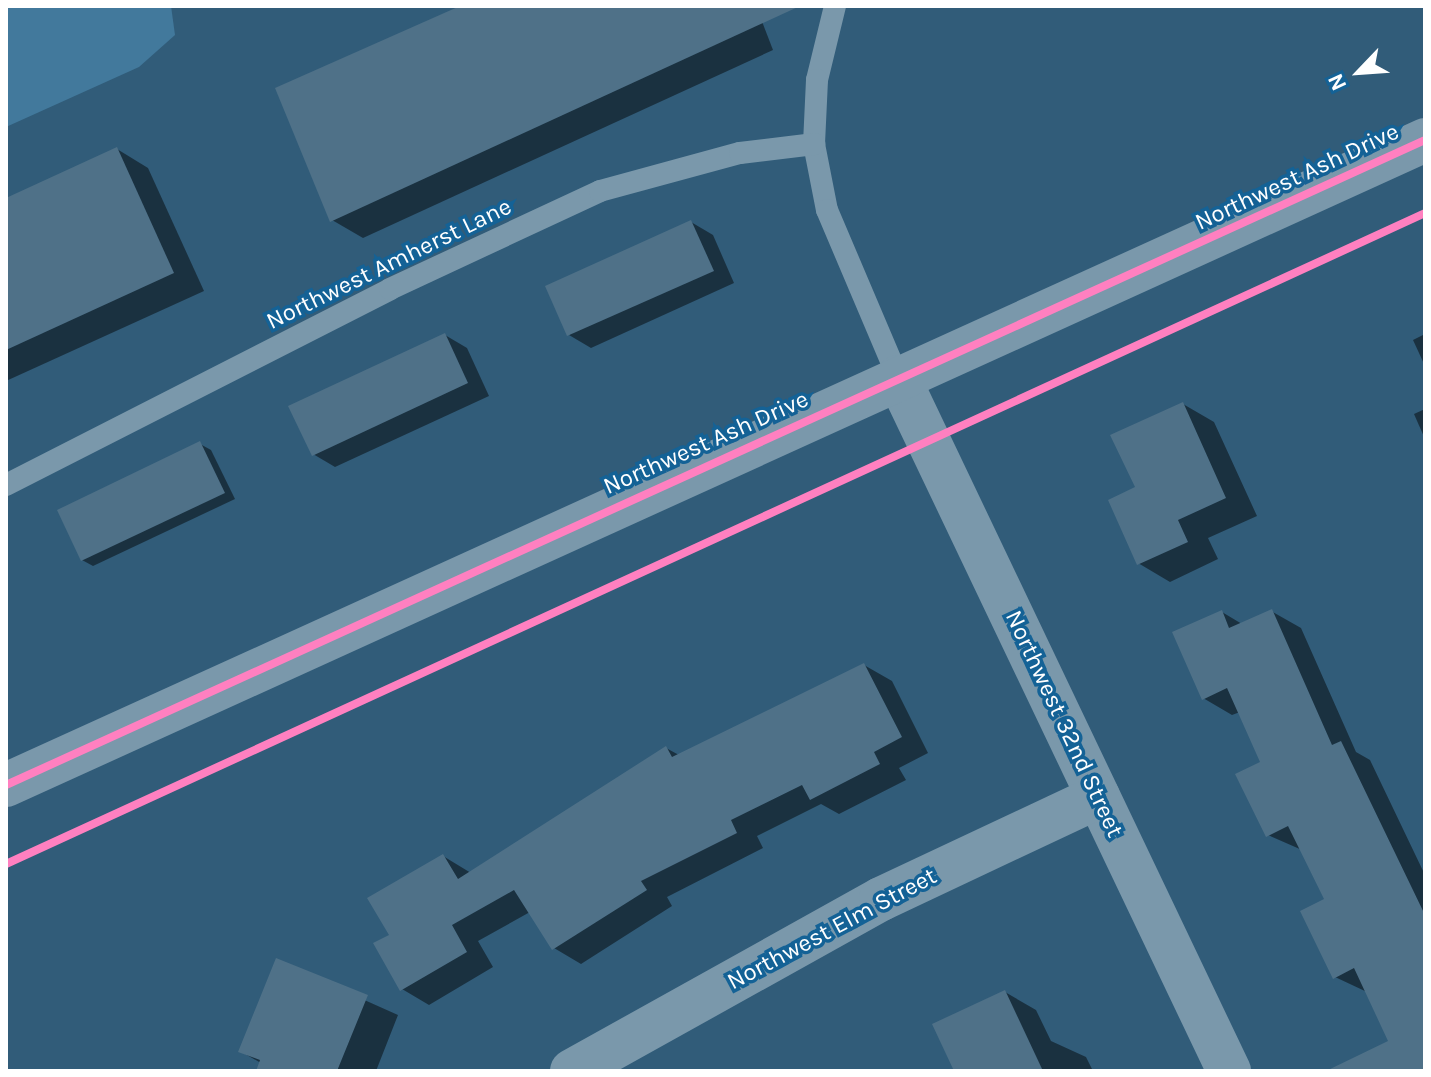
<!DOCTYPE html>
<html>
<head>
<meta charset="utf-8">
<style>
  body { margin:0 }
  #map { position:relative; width:1431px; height:1077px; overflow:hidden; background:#315c79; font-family:Karla,sans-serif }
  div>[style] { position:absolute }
  .water>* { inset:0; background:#42799c }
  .shadow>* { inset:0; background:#0007 }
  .building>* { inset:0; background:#4f7188 }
  .service>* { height:22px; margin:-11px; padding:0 11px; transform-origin:11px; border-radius:11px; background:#7a98ab }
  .minor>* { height:44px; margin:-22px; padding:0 22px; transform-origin:22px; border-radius:22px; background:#7a98ab }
  .tertiary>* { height:44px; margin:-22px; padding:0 22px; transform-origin:22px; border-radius:22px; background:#7a98ab }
  .cycleway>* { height:8px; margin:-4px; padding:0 4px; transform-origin:4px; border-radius:4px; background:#ff80c0 }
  span { translate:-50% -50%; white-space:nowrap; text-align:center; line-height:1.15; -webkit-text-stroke:7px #146296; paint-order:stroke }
  .street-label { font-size:24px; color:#fff }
  .frame { position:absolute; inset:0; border:8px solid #fff; pointer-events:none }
  .north { position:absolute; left:1319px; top:32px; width:80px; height:80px; -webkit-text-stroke:6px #146296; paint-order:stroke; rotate:245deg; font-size:22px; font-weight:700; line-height:32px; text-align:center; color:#fff }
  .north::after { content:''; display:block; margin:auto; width:28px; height:36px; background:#fff; clip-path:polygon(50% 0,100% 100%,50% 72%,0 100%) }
</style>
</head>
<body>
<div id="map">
  <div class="water">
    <div style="clip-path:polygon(6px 6px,171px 6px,175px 35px,139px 67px,6px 127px)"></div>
  </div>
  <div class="shadow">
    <div style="clip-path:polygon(465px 6px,756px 6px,773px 50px,363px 238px,332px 220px)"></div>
    <div style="clip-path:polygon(117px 149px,148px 168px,204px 291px,6px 381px,6px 200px)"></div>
    <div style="clip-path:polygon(691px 222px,713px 235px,734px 283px,591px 348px,569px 335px)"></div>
    <div style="clip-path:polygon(1425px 334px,1425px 366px,1413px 340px)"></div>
    <div style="clip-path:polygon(445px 335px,467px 348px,489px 396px,335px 467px,313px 454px)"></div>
    <div style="clip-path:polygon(1183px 404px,1214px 422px,1257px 516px,1208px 538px,1218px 559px,1170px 582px,1138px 563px,1138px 488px)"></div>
    <div style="clip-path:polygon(1425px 409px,1425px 439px,1414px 414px)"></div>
    <div style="clip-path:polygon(200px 444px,211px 450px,235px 499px,93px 566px,82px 560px)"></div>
    <div style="clip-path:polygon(1271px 611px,1301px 628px,1356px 752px,1370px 760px,1425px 875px,1425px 1071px,1374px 1071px,1391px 1042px,1367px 992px,1335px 977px,1327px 900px,1302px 850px,1268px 835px,1263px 763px,1240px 712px,1232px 715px,1203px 698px,1222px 612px,1242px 624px)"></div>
    <div style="clip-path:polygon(864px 665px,892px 681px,928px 753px,899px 768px,906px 780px,839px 814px,821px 804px,757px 836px,763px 848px,667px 897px,672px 906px,581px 964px,554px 948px,530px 912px,478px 941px,493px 967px,429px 1005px,402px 989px,391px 936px,443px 856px,471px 873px,666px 748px,679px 755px)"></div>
    <div style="clip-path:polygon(277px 961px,398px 1015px,376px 1071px,258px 1071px,261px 1063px,240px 1051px)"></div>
    <div style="clip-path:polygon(1005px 992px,1036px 1010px,1051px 1041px,1086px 1057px,1093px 1071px,956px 1071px)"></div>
  </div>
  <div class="building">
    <div style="clip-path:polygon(460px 6px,800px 6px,330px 222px,275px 88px)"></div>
    <div style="clip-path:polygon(117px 147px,174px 273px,6px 350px,6px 198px)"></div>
    <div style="clip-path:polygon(691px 220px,714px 271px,567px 336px,545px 286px)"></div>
    <div style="clip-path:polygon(445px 333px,468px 383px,312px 456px,288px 406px)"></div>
    <div style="clip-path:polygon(1183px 402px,1226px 498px,1178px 520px,1188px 542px,1137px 565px,1108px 500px,1135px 487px,1110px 435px)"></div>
    <div style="clip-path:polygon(200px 441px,225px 493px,81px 561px,57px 510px)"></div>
    <div style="clip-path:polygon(1272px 609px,1332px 745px,1341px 741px,1425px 915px,1425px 1071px,1326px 1071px,1388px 1041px,1354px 968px,1333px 979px,1300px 911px,1324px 899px,1288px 826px,1266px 837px,1235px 774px,1260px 762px,1227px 688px,1202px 700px,1172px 632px,1222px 610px,1229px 628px)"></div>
    <div style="clip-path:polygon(864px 663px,902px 737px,874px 752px,880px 764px,810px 800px,802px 785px,731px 820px,737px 833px,641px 881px,647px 890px,552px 950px,514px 890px,452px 925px,467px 952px,400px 991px,373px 943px,389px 935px,367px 898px,443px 854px,458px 879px,666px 746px,672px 757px)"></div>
    <div style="clip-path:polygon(276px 958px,368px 995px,337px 1071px,256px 1071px,260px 1060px,238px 1052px)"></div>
    <div style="clip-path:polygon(1005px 990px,1043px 1071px,954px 1071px,932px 1024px)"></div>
  </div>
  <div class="service">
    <div style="left:835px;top:6px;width:76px;rotate:103.7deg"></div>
    <div style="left:817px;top:80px;width:64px;rotate:92.7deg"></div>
    <div style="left:814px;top:144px;width:67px;rotate:78.9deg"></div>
    <div style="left:827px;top:210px;width:181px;rotate:67deg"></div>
    <div style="left:6px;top:485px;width:431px;rotate:-27deg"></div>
    <div style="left:390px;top:289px;width:232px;rotate:-25deg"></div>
    <div style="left:600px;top:191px;width:145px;rotate:-15.2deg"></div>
    <div style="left:740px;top:153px;width:75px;rotate:-6.9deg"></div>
  </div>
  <div class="minor">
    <div style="left:898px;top:377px;width:769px;rotate:64.5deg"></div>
    <div style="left:572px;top:1071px;width:354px;rotate:-29.1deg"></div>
    <div style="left:881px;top:899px;width:240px;rotate:-25.2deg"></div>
  </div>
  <div class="tertiary">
    <div style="left:6px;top:785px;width:1559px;rotate:-24.44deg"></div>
  </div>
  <div class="cycleway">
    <div style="left:6px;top:785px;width:1559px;rotate:-24.44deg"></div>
    <div style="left:6px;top:864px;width:1561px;rotate:-24.64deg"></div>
  </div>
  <div class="street-label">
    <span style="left:1297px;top:177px;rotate:-25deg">Northwest Ash Drive</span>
    <span style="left:389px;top:264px;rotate:-26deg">Northwest Amherst Lane</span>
    <span style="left:706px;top:443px;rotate:-24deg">Northwest Ash Drive</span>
    <span style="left:1064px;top:724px;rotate:65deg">Northwest 32nd Street</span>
    <span style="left:832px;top:929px;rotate:-28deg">Northwest Elm Street</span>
  </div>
  <div class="frame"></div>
  <div class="north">N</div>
</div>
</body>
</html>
